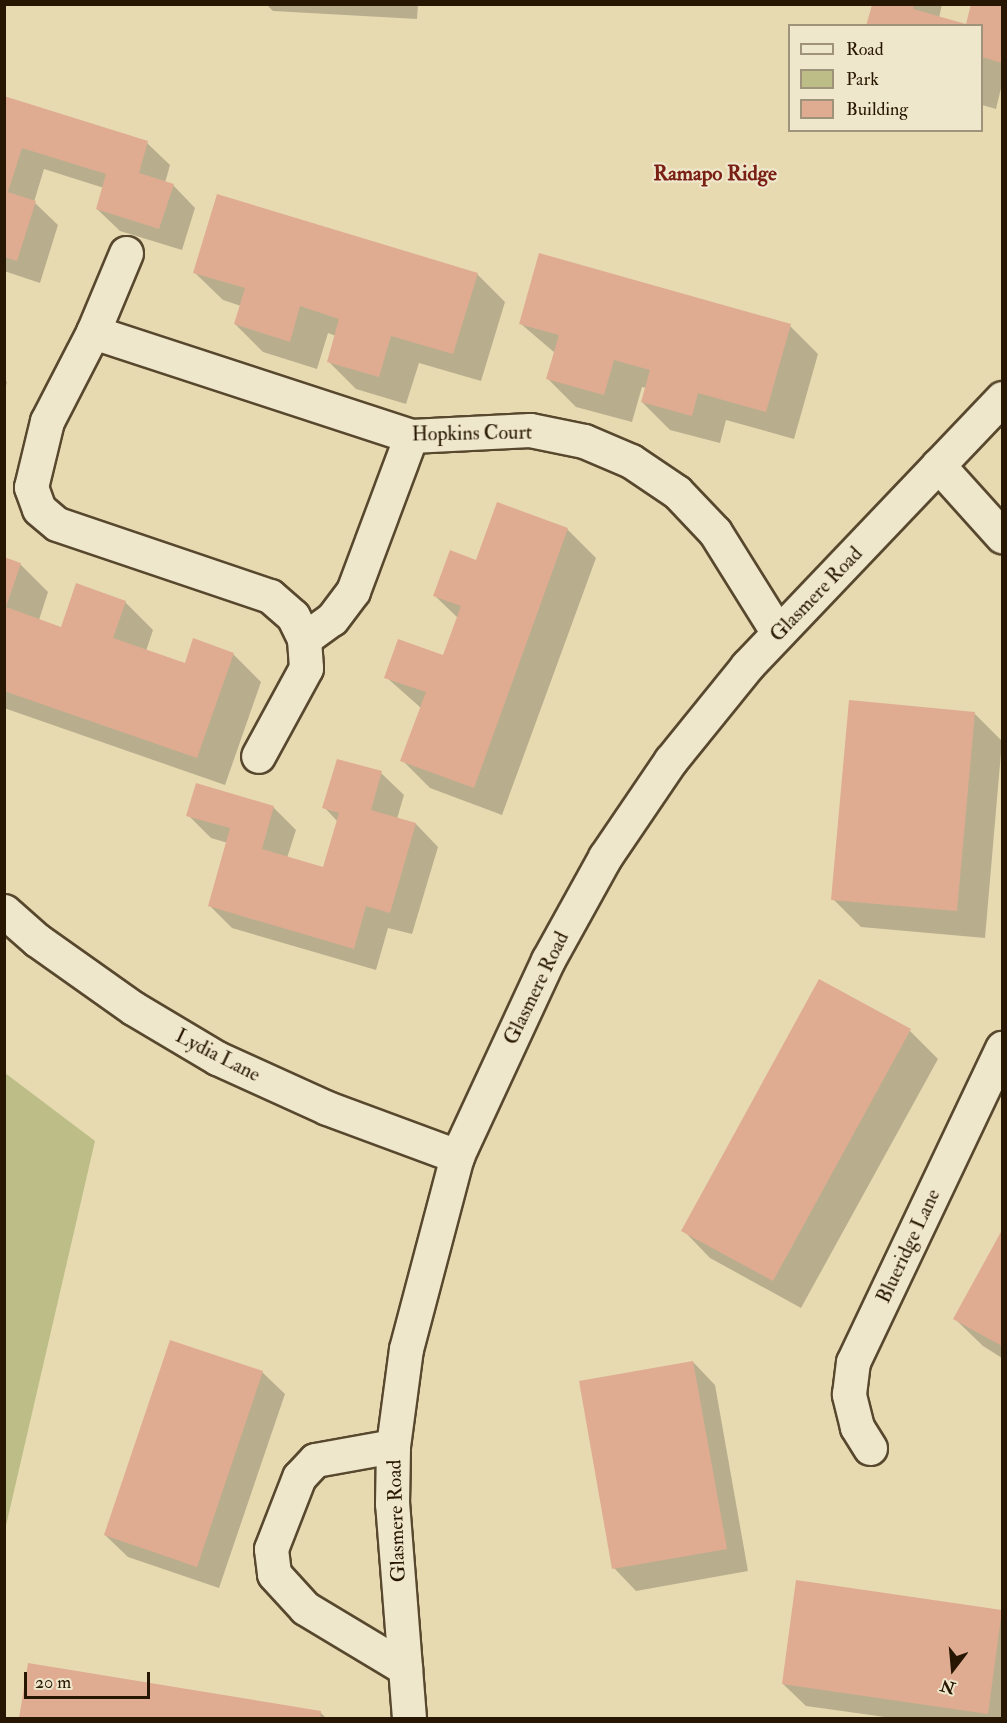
<!DOCTYPE html>
<html>
<head>
<meta charset="utf-8">
<style>
  body { margin:0 }
  #map { position:relative; width:1007px; height:1723px; overflow:hidden; background:#e7dab1; font-family:"IM FELL Double Pica",serif }
  div>[style] { position:absolute }
  .green>* { inset:0; background:#bcbd87 }
  .shadow>* { inset:0; background:#0003 }
  .building>* { inset:0; background:#dfac92 }
  .roads { filter:drop-shadow(2px 0 #57482e) drop-shadow(-2px 0 #57482e) drop-shadow(0 2px #57482e) drop-shadow(0 -2px #57482e) }
  .street>* { height:33px; margin:-16.5px; padding:0 16.5px; transform-origin:16.5px; border-radius:16.5px; background:#efe7cc }
  span { translate:-50% -50%; white-space:nowrap; text-align:center; line-height:1.15; -webkit-text-stroke:4.5px #efe7cc; paint-order:stroke }
  .street-label { font-size:20px; color:#271702 }
  .neighbourhood-label { font-size:21px; color:#7a1f14; font-weight:700 }
  .frame { position:absolute; inset:0; border:6px solid #271702; pointer-events:none }
  .legend { position:absolute; left:788px; top:24px; width:195px; height:108px; box-sizing:border-box; background:#efe7cc; border:2px solid #9f947b; margin:0; padding:8px 10px; list-style:none; font-size:18px; color:#271702 }
  .legend li { display:flex; align-items:center; gap:12px; height:30px }
  .legend b { width:30px; border:2px solid #9f947b }
  .north { position:absolute; left:923px; top:1639px; width:60px; height:60px; -webkit-text-stroke:4px #efe7cc; paint-order:stroke; rotate:196deg; font-size:16px; font-weight:700; line-height:24px; text-align:center; color:#271702 }
  .north::after { content:''; display:block; margin:auto; width:21px; height:27px; background:#271702; clip-path:polygon(50% 0,100% 100%,50% 72%,0 100%) }
  .scale { position:absolute; left:24px; top:1672px; width:126px; height:27px; box-sizing:border-box; border:3px solid #271702; border-top:0; padding-left:8px; font-size:18px; line-height:21px; white-space:nowrap; color:#271702; -webkit-text-stroke:4px #efe7cc; paint-order:stroke }
</style>
</head>
<body>
<div id="map">
  <div class="green">
    <div style="clip-path:polygon(5px 1073px,95px 1141px,5px 1530px)"></div>
  </div>
  <div class="shadow">
    <div style="clip-path:polygon(266px 4px,418px 4px,417px 19px,273px 11px)"></div>
    <div style="clip-path:polygon(873px 4px,942px 4px,939px 18px,868px 26px)"></div>
    <div style="clip-path:polygon(999px 4px,1002px 5px,1002px 84px,996px 109px,982px 105px,982px 26px)"></div>
    <div style="clip-path:polygon(4px 97px,147px 143px,170px 165px,165px 183px,173px 185px,195px 208px,182px 250px,120px 231px,97px 209px,104px 188px,44px 169px,34px 202px,58px 225px,40px 283px,4px 271px)"></div>
    <div style="clip-path:polygon(195px 273px,477px 274px,505px 302px,481px 381px,419px 363px,406px 404px,356px 389px,328px 361px,336px 336px,328px 333px,317px 369px,263px 352px,235px 324px,241px 306px,223px 300px)"></div>
    <div style="clip-path:polygon(521px 324px,790px 326px,818px 354px,794px 439px,726px 420px,720px 443px,670px 430px,642px 402px,646px 388px,642px 387px,632px 422px,576px 407px,548px 379px,555px 353px)"></div>
    <div style="clip-path:polygon(4px 379px,7px 382px,4px 393px)"></div>
    <div style="clip-path:polygon(498px 504px,568px 530px,596px 558px,502px 815px,430px 788px,402px 760px,421px 708px,386px 677px,444px 657px,458px 618px,435px 596px,477px 562px)"></div>
    <div style="clip-path:polygon(4px 558px,20px 564px,48px 592px,39px 620px,62px 629px,125px 602px,153px 630px,146px 651px,186px 665px,233px 654px,261px 682px,225px 785px,4px 708px)"></div>
    <div style="clip-path:polygon(974px 713px,1002px 741px,985px 938px,861px 927px,833px 899px)"></div>
    <div style="clip-path:polygon(381px 773px,404px 795px,397px 819px,416px 824px,438px 847px,412px 934px,388px 928px,376px 970px,232px 928px,210px 906px,228px 843px,211px 838px,188px 815px,273px 807px,296px 830px,287px 858px,324px 869px,338px 822px,324px 807px)"></div>
    <div style="clip-path:polygon(819px 981px,910px 1031px,938px 1059px,801px 1308px,710px 1258px,683px 1230px)"></div>
    <div style="clip-path:polygon(1002px 1234px,1002px 1358px,983px 1346px,955px 1319px)"></div>
    <div style="clip-path:polygon(693px 1362px,715px 1385px,748px 1571px,636px 1591px,614px 1568px)"></div>
    <div style="clip-path:polygon(262px 1372px,285px 1394px,219px 1588px,128px 1557px,105px 1535px)"></div>
    <div style="clip-path:polygon(798px 1582px,1002px 1612px,1002px 1718px,892px 1718px,806px 1706px,783px 1684px)"></div>
    <div style="clip-path:polygon(29px 1665px,320px 1712px,326px 1718px,21px 1718px)"></div>
  </div>
  <div class="building">
    <div style="clip-path:polygon(971px 4px,1002px 4px,1002px 63px,982px 57px,982px 26px,866px 26px,872px 5px,914px 5px,913px 9px,966px 24px)"></div>
    <div style="clip-path:polygon(4px 96px,148px 141px,139px 173px,174px 184px,159px 229px,96px 209px,106px 174px,22px 148px,8px 192px,36px 201px,17px 261px,4px 257px)"></div>
    <div style="clip-path:polygon(217px 194px,478px 273px,453px 354px,391px 336px,379px 377px,327px 362px,339px 319px,300px 306px,290px 342px,234px 324px,245px 288px,193px 273px)"></div>
    <div style="clip-path:polygon(539px 253px,791px 324px,766px 412px,698px 393px,692px 416px,641px 402px,650px 370px,614px 360px,604px 395px,546px 379px,559px 335px,519px 324px)"></div>
    <div style="clip-path:polygon(497px 502px,568px 528px,474px 788px,400px 761px,426px 692px,384px 678px,398px 639px,443px 655px,461px 606px,433px 596px,450px 550px,476px 560px)"></div>
    <div style="clip-path:polygon(4px 557px,21px 563px,6px 607px,61px 627px,76px 583px,126px 601px,113px 638px,185px 663px,193px 638px,234px 653px,197px 758px,4px 691px)"></div>
    <div style="clip-path:polygon(849px 700px,975px 712px,957px 911px,831px 900px)"></div>
    <div style="clip-path:polygon(337px 759px,382px 771px,371px 810px,416px 823px,390px 913px,366px 906px,354px 949px,208px 906px,230px 828px,186px 816px,196px 783px,274px 806px,262px 849px,323px 867px,339px 813px,322px 808px)"></div>
    <div style="clip-path:polygon(819px 979px,911px 1029px,773px 1281px,681px 1231px)"></div>
    <div style="clip-path:polygon(1002px 1230px,1002px 1346px,953px 1319px)"></div>
    <div style="clip-path:polygon(170px 1340px,263px 1371px,197px 1567px,104px 1535px)"></div>
    <div style="clip-path:polygon(693px 1361px,727px 1549px,612px 1569px,579px 1381px)"></div>
    <div style="clip-path:polygon(796px 1580px,1002px 1610px,988px 1714px,782px 1684px)"></div>
    <div style="clip-path:polygon(28px 1663px,321px 1711px,320px 1718px,19px 1718px)"></div>
  </div>
  <div class="roads">
    <div class="street">
      <div style="left:126px;top:253px;width:86px;rotate:112.7deg"></div>
      <div style="left:93px;top:332px;width:100px;rotate:117.3deg"></div>
      <div style="left:47px;top:421px;width:68px;rotate:103.6deg"></div>
      <div style="left:31px;top:487px;width:23px;rotate:70deg"></div>
      <div style="left:39px;top:509px;width:23px;rotate:40deg"></div>
      <div style="left:57px;top:524px;width:225px;rotate:18.7deg"></div>
      <div style="left:270px;top:596px;width:30px;rotate:41deg"></div>
      <div style="left:293px;top:616px;width:25px;rotate:64deg"></div>
      <div style="left:304px;top:639px;width:29px;rotate:86deg"></div>
      <div style="left:306px;top:668px;width:100px;rotate:118.6deg"></div>
      <div style="left:93px;top:332px;width:335px;rotate:18.1deg"></div>
      <div style="left:411px;top:436px;width:119px;rotate:-2.9deg"></div>
      <div style="left:530px;top:430px;width:55px;rotate:11.5deg"></div>
      <div style="left:584px;top:441px;width:51px;rotate:23.1deg"></div>
      <div style="left:631px;top:461px;width:55px;rotate:34deg"></div>
      <div style="left:677px;top:492px;width:55px;rotate:46.5deg"></div>
      <div style="left:715px;top:532px;width:119px;rotate:58deg"></div>
      <div style="left:938px;top:465px;width:96px;rotate:48deg"></div>
      <div style="left:304px;top:639px;width:34px;rotate:-36deg"></div>
      <div style="left:332px;top:619px;width:35px;rotate:-53deg"></div>
      <div style="left:353px;top:591px;width:165px;rotate:-69.5deg"></div>
      <div style="left:4px;top:911px;width:44px;rotate:41.3deg"></div>
      <div style="left:37px;top:940px;width:118px;rotate:35.3deg"></div>
      <div style="left:133px;top:1008px;width:98px;rotate:30.8deg"></div>
      <div style="left:217px;top:1058px;width:121px;rotate:24.4deg"></div>
      <div style="left:327px;top:1108px;width:139px;rotate:20.3deg"></div>
      <div style="left:393px;top:1446px;width:79px;rotate:169.8deg"></div>
      <div style="left:315px;top:1460px;width:23px;rotate:133deg"></div>
      <div style="left:299px;top:1477px;width:77px;rotate:111.3deg"></div>
      <div style="left:271px;top:1549px;width:25px;rotate:83deg"></div>
      <div style="left:274px;top:1574px;width:46px;rotate:47.6deg"></div>
      <div style="left:305px;top:1608px;width:117px;rotate:31deg"></div>
      <div style="left:870px;top:1448px;width:25px;rotate:-122deg"></div>
      <div style="left:857px;top:1427px;width:34px;rotate:-104deg"></div>
      <div style="left:849px;top:1394px;width:32px;rotate:-83deg"></div>
      <div style="left:853px;top:1362px;width:348px;rotate:-64.6deg"></div>
      <div style="left:409px;top:1718px;width:215px;rotate:-94.5deg"></div>
      <div style="left:392px;top:1504px;width:58px;rotate:-89deg"></div>
      <div style="left:393px;top:1446px;width:98px;rotate:-82.4deg"></div>
      <div style="left:406px;top:1349px;width:200px;rotate:-75.2deg"></div>
      <div style="left:457px;top:1156px;width:216px;rotate:-65.1deg"></div>
      <div style="left:548px;top:960px;width:118px;rotate:-61deg"></div>
      <div style="left:605px;top:857px;width:117px;rotate:-55.8deg"></div>
      <div style="left:671px;top:760px;width:121px;rotate:-51deg"></div>
      <div style="left:747px;top:666px;width:370px;rotate:-46.4deg"></div>
    </div>
  </div>
  <div class="street-label">
    <span style="left:472px;top:433px;rotate:-1deg">Hopkins Court</span>
    <span style="left:816px;top:594px;rotate:-46deg">Glasmere Road</span>
    <span style="left:536px;top:988px;rotate:-64deg">Glasmere Road</span>
    <span style="left:218px;top:1055px;rotate:27deg">Lydia Lane</span>
    <span style="left:908px;top:1246px;rotate:-65deg">Blueridge Lane</span>
    <span style="left:396px;top:1521px;rotate:-92deg">Glasmere Road</span>
  </div>
  <div class="neighbourhood-label">
    <span style="left:715px;top:174px">Ramapo Ridge</span>
  </div>
  <div class="frame"></div>
  <ul class="legend">
  <li><b style="height:8px;background:#efe7cc"></b>Road</li>
  <li><b style="height:16px;background:#bcbd87"></b>Park</li>
  <li><b style="height:16px;background:#dfac92"></b>Building</li>
  </ul>
  <div class="north">N</div>
  <div class="scale">20 m</div>
</div>
</body>
</html>
